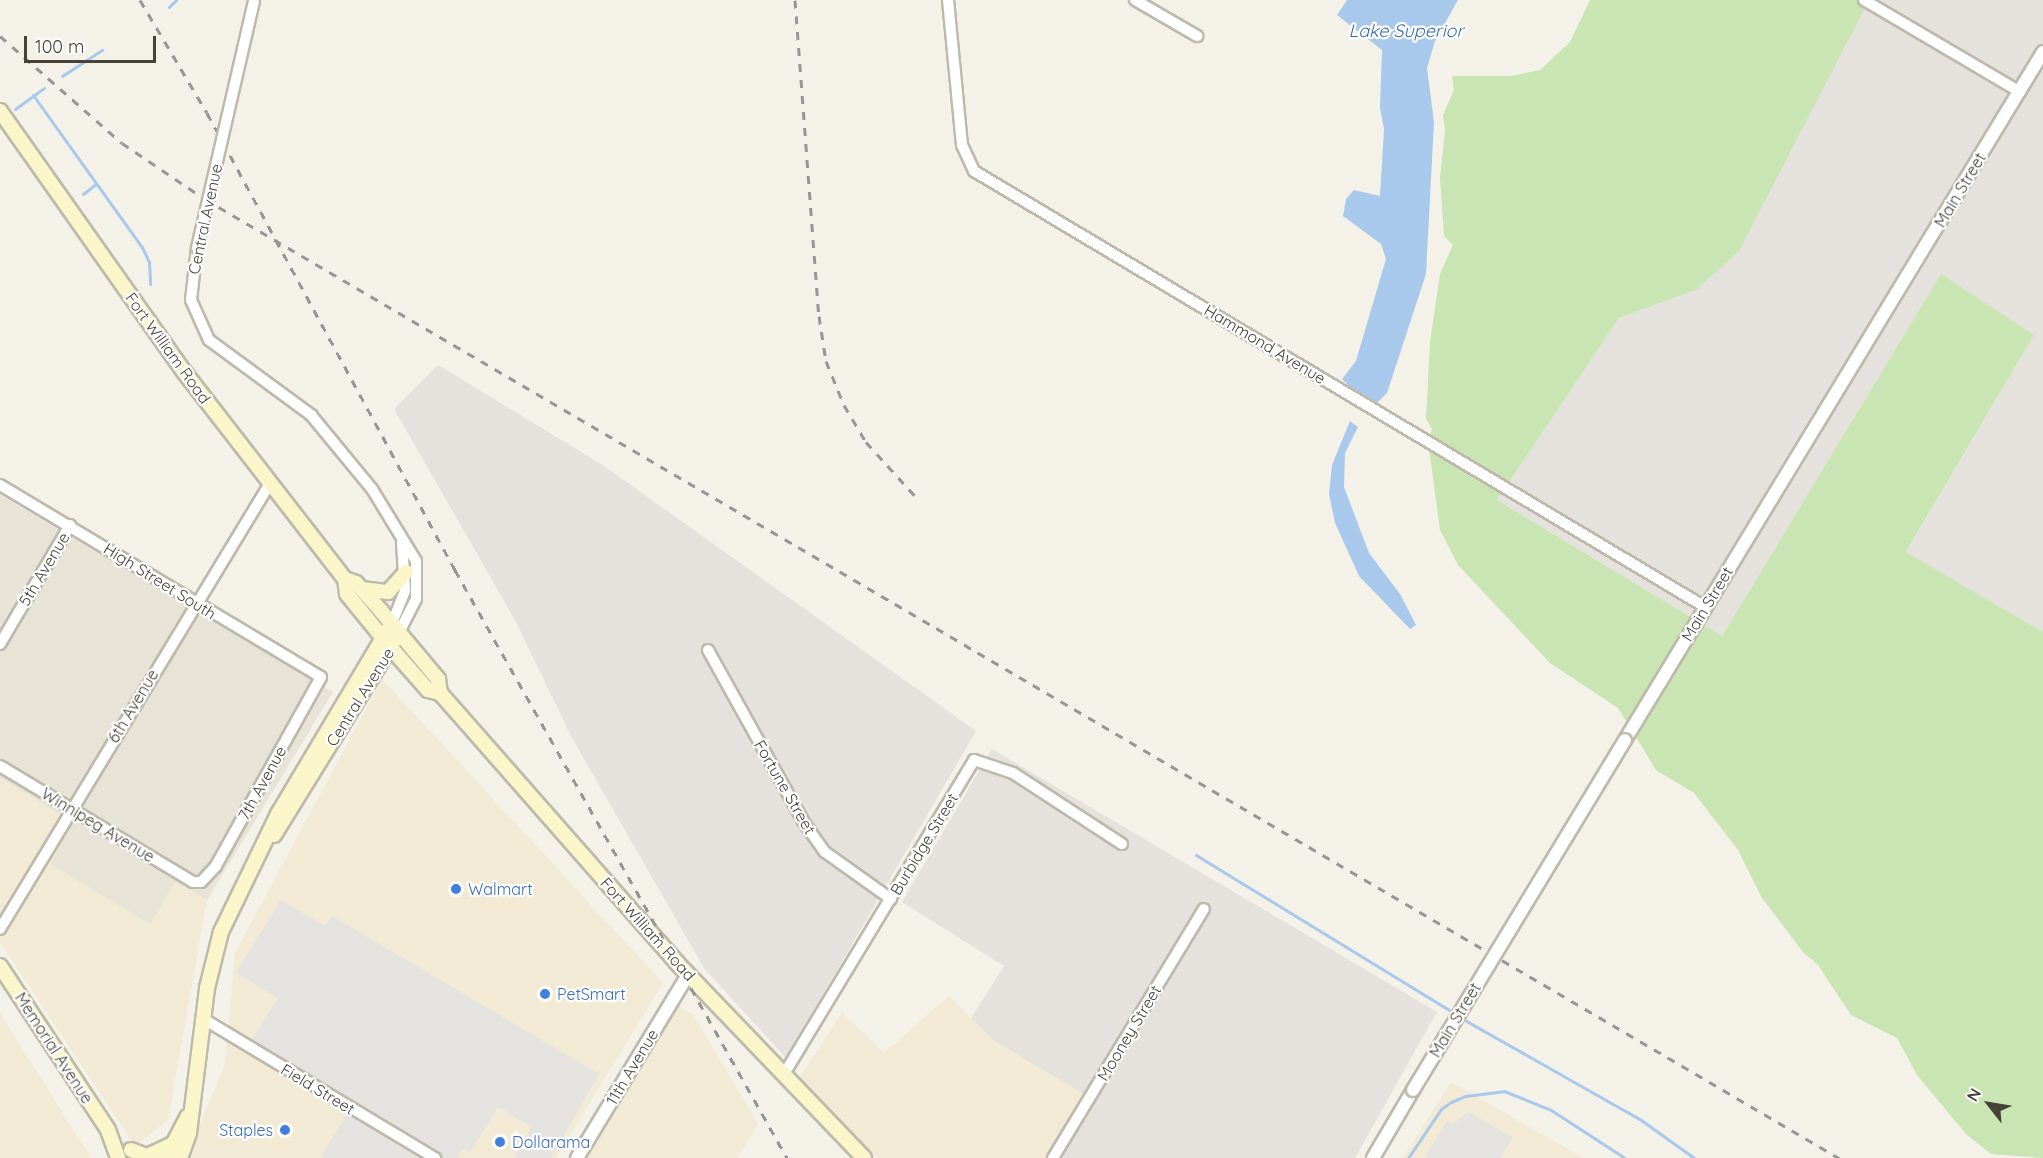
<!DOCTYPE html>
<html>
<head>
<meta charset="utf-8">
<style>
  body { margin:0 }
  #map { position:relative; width:2043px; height:1158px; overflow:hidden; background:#f3f1e8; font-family:Quicksand,sans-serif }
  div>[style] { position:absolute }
  .residential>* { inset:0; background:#e7e3d6 }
  .commercial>* { inset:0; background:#f3ead5 }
  .industrial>* { inset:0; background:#e5e2dd }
  .green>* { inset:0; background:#c9e5b3 }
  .parking>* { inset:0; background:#e4e3e0 }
  .water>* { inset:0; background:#a8c9ec }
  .stream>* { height:3px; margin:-1.5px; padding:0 1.5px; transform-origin:1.5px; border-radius:1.5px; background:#a8c9ec }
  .roads { filter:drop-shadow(2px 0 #beb9ab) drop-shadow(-2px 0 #beb9ab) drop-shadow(0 2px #beb9ab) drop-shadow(0 -2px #beb9ab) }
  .minor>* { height:10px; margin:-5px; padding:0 5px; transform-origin:5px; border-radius:5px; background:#fff }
  .tertiary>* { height:12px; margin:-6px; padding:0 6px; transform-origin:6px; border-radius:6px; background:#fff }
  .secondary>* { height:14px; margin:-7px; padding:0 7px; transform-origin:7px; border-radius:7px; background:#fbf5ca }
  .rail>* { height:3px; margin-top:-1.5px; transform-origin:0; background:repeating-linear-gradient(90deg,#969696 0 8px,transparent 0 16px) }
  .bridges { filter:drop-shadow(2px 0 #beb9ab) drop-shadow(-2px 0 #beb9ab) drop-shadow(0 2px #beb9ab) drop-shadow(0 -2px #beb9ab) }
  .minor-bridge>* { height:10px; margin:-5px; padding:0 5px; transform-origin:5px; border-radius:5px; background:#fff }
  .tertiary-bridge>* { height:12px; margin:-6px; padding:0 6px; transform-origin:6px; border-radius:6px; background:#fff }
  .dots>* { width:16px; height:16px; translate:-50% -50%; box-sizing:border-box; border:3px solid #fff; border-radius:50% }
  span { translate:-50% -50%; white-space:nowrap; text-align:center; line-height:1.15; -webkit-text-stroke:4.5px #fff; paint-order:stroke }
  .street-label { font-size:16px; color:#464237 }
  .shop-label { font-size:16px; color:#366cbe }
  .left { translate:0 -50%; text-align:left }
  .right { translate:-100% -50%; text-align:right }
  .water-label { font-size:18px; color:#376eab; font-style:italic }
  .north { position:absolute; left:1959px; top:1074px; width:60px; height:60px; -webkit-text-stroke:4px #fff; paint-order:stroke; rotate:301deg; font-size:16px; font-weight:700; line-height:24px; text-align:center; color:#464237 }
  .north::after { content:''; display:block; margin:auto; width:21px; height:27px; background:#464237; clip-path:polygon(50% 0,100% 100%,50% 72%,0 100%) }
  .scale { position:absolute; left:24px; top:36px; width:132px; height:27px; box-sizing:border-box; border:3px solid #464237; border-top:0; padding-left:8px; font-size:18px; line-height:21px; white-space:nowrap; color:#464237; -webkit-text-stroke:4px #fff; paint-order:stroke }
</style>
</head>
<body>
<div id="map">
  <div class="residential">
    <div style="clip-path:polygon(0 495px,333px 692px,207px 900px,175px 882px,151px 925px,50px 864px,72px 822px,0 778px)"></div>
  </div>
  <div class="commercial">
    <div style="clip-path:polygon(382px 679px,663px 983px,556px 1158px,186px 1158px,225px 1064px,235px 953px)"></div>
    <div style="clip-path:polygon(0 778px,72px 822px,50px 864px,150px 924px,175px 882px,207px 900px,168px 1120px,135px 1146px,0 942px)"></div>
    <div style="clip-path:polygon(949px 996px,993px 1040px,1095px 1100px,1060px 1158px,878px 1158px,800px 1077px,842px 1012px,884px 1053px)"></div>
    <div style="clip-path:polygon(677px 1005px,693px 1014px,758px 1124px,737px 1158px,586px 1158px)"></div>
    <div style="clip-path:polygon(0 1013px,91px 1158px,0 1158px)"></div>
    <div style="clip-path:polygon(1451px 1082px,1583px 1158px,1403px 1158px)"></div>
  </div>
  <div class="industrial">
    <div style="clip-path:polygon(1869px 0,2043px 0,2043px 632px,1906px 553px,2034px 335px,1941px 275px,1722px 636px,1497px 500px,1619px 318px,1696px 290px)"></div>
    <div style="clip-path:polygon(438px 365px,604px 466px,976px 731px,786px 1058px,704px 968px,571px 736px,515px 620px,394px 409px)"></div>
    <div style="clip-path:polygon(992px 749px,1437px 1012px,1355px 1158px,1060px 1158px,1094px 1100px,993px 1040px,971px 1018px,1004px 966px,902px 902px)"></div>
  </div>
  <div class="green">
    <div style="clip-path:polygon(1590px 0,1869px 0,1739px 251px,1696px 290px,1619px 318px,1497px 500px,1722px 636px,1941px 274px,2034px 335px,1906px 552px,2043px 632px,2043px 1158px,1991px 1154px,1966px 1134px,1917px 1075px,1897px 1038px,1851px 1015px,1818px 965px,1803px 952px,1762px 898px,1738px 850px,1694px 793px,1656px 770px,1618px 708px,1550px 663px,1458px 565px,1440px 530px,1428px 440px,1432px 429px,1426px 419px,1430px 342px,1440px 274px,1453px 245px,1444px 236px,1440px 178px,1445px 130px,1443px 115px,1454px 90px,1452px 76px,1511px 76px,1540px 70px,1570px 42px)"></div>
  </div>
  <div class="parking">
    <div style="clip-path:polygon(281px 900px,325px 926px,332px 916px,599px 1074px,551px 1158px,514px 1158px,532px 1127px,498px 1107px,470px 1152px,463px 1148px,456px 1158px,442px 1158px,252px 1040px,278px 998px,236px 973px)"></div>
    <div style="clip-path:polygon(1468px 1112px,1513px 1137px,1500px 1158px,1424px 1158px,1447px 1121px,1453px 1124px)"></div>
    <div style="clip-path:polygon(347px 1114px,420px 1158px,320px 1158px)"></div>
  </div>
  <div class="water">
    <div style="clip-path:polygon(1347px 0,1458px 0,1435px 41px,1427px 68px,1434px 122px,1426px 274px,1387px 393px,1377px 403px,1353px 390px,1342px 379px,1356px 361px,1386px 259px,1381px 244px,1343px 216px,1346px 199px,1354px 190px,1380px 196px,1384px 129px,1380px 108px,1382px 50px,1337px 15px)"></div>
    <div style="clip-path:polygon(1350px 421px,1358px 427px,1345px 453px,1344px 487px,1369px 553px,1400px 594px,1416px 625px,1410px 629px,1359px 576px,1335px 523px,1329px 494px,1332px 465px)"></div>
  </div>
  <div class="stream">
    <div style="left:169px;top:7px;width:10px;rotate:-45deg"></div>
    <div style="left:62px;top:76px;width:48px;rotate:-33deg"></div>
    <div style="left:33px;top:95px;width:187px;rotate:54.4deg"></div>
    <div style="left:142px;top:247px;width:17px;rotate:65deg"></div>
    <div style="left:149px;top:262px;width:22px;rotate:87deg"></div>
    <div style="left:15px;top:109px;width:36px;rotate:-36deg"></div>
    <div style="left:83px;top:194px;width:16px;rotate:-38deg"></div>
    <div style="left:1196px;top:855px;width:304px;rotate:31.5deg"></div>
    <div style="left:1461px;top:1018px;width:207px;rotate:29.5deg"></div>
    <div style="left:1641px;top:1120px;width:65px;rotate:35.6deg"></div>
    <div style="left:1408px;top:1158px;width:59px;rotate:-56deg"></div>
    <div style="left:1441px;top:1109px;width:12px;rotate:-35deg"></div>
    <div style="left:1451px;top:1102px;width:15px;rotate:-23deg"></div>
    <div style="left:1465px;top:1096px;width:39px;rotate:-7deg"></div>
    <div style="left:1504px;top:1091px;width:51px;rotate:22deg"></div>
    <div style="left:1551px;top:1110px;width:88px;rotate:33deg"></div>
  </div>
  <div class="roads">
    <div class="minor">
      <div style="left:948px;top:0;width:146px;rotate:84.5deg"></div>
      <div style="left:962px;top:145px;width:29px;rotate:65deg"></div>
      <div style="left:974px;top:171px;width:851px;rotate:30.81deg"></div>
      <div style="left:1135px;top:0;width:72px;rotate:30.1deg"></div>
      <div style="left:1864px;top:0;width:181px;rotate:30.5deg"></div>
      <div style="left:197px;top:248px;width:52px;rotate:96.6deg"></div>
      <div style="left:191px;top:300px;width:44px;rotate:65.8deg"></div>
      <div style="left:209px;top:340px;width:127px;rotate:36.3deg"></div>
      <div style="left:311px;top:415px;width:96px;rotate:50.5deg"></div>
      <div style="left:372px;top:489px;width:84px;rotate:58.6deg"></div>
      <div style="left:416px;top:561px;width:38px;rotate:90deg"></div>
      <div style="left:416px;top:599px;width:38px;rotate:117deg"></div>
      <div style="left:0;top:485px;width:374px;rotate:30.9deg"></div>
      <div style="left:321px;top:677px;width:216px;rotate:119.1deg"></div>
      <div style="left:216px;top:866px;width:22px;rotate:133deg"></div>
      <div style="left:201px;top:882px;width:8px;rotate:180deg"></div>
      <div style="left:193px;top:882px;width:225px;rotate:-149deg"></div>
      <div style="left:392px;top:623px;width:35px;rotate:-68deg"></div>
      <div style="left:405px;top:590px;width:47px;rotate:-93.7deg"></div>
      <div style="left:0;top:644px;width:138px;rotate:-59.5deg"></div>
      <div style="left:708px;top:650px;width:196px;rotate:60.9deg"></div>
      <div style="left:803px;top:821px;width:38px;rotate:55deg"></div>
      <div style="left:825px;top:852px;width:81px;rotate:35.5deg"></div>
      <div style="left:0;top:929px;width:519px;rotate:-58.79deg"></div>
      <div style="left:202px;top:1018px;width:272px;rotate:31deg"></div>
      <div style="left:784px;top:1074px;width:367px;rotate:-58.8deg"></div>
      <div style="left:974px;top:760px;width:41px;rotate:18.4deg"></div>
      <div style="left:1013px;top:773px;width:130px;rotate:33.1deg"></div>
      <div style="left:1053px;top:1158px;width:291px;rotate:-58.8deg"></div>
    </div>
    <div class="tertiary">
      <div style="left:1625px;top:740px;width:805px;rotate:-58.72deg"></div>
      <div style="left:577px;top:1158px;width:214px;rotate:-58.8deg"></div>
      <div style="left:1373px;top:1158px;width:79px;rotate:-59.5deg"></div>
    </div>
    <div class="secondary">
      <div style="left:0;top:111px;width:321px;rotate:54.8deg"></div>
      <div style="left:185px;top:373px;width:261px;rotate:52.2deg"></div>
      <div style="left:345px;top:579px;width:12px;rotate:20deg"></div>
      <div style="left:356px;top:583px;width:38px;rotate:48deg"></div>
      <div style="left:381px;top:611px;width:89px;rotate:50deg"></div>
      <div style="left:438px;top:679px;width:14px;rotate:82deg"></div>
      <div style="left:440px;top:693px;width:359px;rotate:48.7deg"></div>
      <div style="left:677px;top:963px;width:270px;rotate:46.2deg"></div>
      <div style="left:345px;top:579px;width:15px;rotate:82deg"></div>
      <div style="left:347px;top:594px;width:70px;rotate:50.8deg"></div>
      <div style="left:391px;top:648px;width:56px;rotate:48.6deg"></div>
      <div style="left:428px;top:690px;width:12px;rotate:14deg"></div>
      <div style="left:362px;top:589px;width:26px;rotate:7deg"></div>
      <div style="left:388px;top:592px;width:27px;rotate:-48deg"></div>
      <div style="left:274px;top:835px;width:238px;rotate:-58.3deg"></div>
      <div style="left:0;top:966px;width:196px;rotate:56.6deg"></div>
      <div style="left:108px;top:1130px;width:30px;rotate:70deg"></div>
      <div style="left:131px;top:1150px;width:17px;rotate:21deg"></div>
      <div style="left:147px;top:1156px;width:29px;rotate:-25deg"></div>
      <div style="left:166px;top:1158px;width:47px;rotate:-62.4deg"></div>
      <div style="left:180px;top:1158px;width:27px;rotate:-70deg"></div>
      <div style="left:189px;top:1133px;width:146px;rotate:-82.9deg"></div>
      <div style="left:207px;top:988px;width:58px;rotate:-76deg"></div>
      <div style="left:221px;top:932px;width:131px;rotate:-64.2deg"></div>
      <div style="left:278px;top:814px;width:222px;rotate:-59.2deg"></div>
    </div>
  </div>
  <div class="rail">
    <div style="left:140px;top:0;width:131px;rotate:59.3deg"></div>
    <div style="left:207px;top:113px;width:520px;rotate:61.51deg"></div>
    <div style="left:455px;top:570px;width:675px;rotate:60.55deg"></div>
    <div style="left:795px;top:0;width:317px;rotate:85.7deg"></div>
    <div style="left:819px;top:316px;width:46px;rotate:81.2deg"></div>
    <div style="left:826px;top:361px;width:48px;rotate:67.8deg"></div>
    <div style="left:844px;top:405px;width:43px;rotate:59.3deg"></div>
    <div style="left:866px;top:442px;width:72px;rotate:47.8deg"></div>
    <div style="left:0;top:36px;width:162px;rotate:41.3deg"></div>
    <div style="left:122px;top:143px;width:100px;rotate:34deg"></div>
    <div style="left:205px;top:199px;width:1895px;rotate:30.41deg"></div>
  </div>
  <div class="bridges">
    <div class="minor-bridge">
      <div style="left:197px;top:248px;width:253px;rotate:-77deg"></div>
    </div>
    <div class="tertiary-bridge">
      <div style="left:1413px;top:1090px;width:409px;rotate:-58.8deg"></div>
    </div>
  </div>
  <div class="dots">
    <div style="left:456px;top:889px;background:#3f7fe0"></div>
    <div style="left:545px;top:994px;background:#3f7fe0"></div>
    <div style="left:285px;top:1130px;background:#3f7fe0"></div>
    <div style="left:500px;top:1142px;background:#3f7fe0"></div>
  </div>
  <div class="street-label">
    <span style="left:1960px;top:190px;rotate:-59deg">Main Street</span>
    <span style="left:205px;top:219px;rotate:-78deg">Central Avenue</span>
    <span style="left:1265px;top:344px;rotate:31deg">Hammond Avenue</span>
    <span style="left:168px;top:348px;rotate:54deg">Fort William Road</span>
    <span style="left:44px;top:569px;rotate:-59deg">5th Avenue</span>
    <span style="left:160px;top:581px;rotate:32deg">High Street South</span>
    <span style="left:1707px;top:604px;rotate:-59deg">Main Street</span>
    <span style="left:360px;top:697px;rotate:-58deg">Central Avenue</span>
    <span style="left:133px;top:706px;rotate:-59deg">6th Avenue</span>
    <span style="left:262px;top:783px;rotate:-61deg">7th Avenue</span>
    <span style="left:785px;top:787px;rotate:60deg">Fortune Street</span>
    <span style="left:98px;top:825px;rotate:31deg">Winnipeg Avenue</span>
    <span style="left:924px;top:844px;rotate:-59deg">Burbidge Street</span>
    <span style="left:648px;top:929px;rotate:48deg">Fort William Road</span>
    <span style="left:1455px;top:1020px;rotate:-59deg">Main Street</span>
    <span style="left:1129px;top:1033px;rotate:-59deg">Mooney Street</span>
    <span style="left:54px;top:1048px;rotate:57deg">Memorial Avenue</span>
    <span style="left:632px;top:1067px;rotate:-59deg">11th Avenue</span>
    <span style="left:318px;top:1089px;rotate:31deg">Field Street</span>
  </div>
  <div class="shop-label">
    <span class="left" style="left:468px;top:889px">Walmart</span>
    <span class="left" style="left:557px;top:994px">PetSmart</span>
    <span class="right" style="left:273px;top:1130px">Staples</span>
    <span class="left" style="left:512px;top:1142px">Dollarama</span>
  </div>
  <div class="water-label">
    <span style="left:1406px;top:31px">Lake Superior</span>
  </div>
  <div class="north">N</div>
  <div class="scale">100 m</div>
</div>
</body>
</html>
